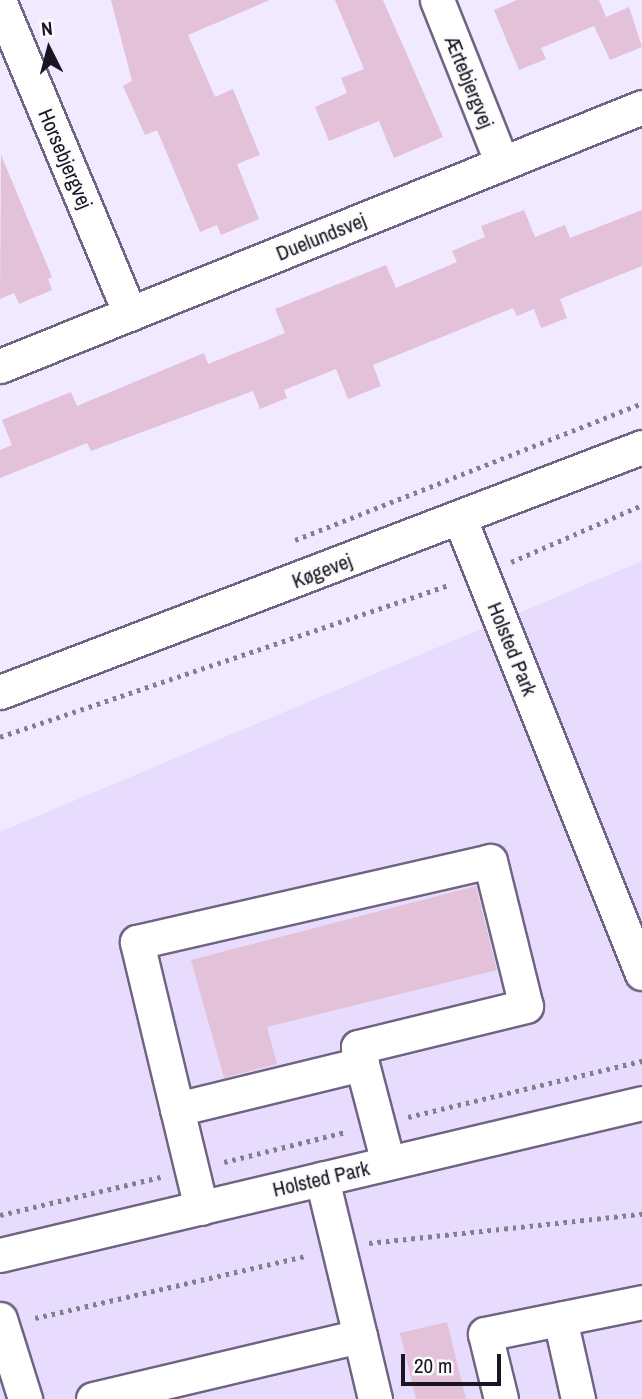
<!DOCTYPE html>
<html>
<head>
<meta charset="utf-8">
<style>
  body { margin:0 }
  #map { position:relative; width:642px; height:1399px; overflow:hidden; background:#f1e9ff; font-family:"Archivo Narrow",sans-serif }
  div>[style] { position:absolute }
  .built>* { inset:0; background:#e8dcfe }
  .building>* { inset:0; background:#e2c1d9 }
  .path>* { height:4.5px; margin-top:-2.25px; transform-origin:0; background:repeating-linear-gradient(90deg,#847e8f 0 3.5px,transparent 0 8.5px) }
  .roads { filter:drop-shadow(2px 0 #706483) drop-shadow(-2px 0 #706483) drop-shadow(0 2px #706483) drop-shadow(0 -2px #706483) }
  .minor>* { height:33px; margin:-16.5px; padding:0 16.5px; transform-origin:16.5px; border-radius:16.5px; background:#fff }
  span { translate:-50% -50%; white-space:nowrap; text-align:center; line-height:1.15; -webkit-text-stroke:5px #fbfbfb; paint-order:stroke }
  .street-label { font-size:21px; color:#1a1522 }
  .north { position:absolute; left:14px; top:14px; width:70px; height:70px; -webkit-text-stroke:5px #fbfbfb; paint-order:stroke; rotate:354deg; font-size:19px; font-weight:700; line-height:28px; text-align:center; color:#1a1522 }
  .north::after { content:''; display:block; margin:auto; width:24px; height:32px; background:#1a1522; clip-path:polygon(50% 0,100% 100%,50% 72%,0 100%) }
  .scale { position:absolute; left:401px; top:1354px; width:100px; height:32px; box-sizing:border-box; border:4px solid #1a1522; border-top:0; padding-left:9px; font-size:21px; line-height:24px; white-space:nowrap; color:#1a1522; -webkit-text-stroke:5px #fbfbfb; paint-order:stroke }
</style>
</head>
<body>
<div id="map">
  <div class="built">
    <div style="clip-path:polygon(642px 561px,642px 1399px,0 1399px,0 832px)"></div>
  </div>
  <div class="building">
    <div style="clip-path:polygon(111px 0,270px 0,188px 35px,215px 97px,233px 89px,260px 155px,237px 164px,259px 219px,221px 235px,217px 225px,200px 232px,157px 130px,145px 135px,123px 86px,132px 81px)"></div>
    <div style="clip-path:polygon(335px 0,383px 0,443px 137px,394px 158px,379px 121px,329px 141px,315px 107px,347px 93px,341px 78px,364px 69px)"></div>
    <div style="clip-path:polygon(517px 0,599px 0,606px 17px,629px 7px,642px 47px,610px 60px,594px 26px,541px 48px,546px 59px,519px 70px,494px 10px)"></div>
    <div style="clip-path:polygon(1px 155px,52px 277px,48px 279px,52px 290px,19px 304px,14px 293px,0 299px)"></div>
    <div style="clip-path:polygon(524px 210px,535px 237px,565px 225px,570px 238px,642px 210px,642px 266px,560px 299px,567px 318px,541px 328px,534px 309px,517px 316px,513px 308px,373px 365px,381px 386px,348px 399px,336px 369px,284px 390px,287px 398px,260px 409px,253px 391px,91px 451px,87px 443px,0 478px,0 450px,12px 445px,2px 420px,71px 392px,77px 406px,204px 353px,208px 364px,285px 333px,275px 309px,386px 265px,396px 288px,457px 262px,452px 251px,485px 237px,481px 226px)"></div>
    <div style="clip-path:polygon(476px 886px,497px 970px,267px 1027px,277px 1064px,224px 1078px,191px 960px)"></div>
    <div style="clip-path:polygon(447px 1322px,466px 1399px,416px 1399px,400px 1333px)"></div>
  </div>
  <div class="path">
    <div style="left:295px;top:540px;width:373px;rotate:-21.5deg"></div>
    <div style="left:511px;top:562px;width:143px;rotate:-23.5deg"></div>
    <div style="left:0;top:737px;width:475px;rotate:-18.7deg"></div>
    <div style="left:408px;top:1117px;width:241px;rotate:-13.5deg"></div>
    <div style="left:224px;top:1162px;width:125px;rotate:-13.9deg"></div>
    <div style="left:0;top:1215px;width:165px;rotate:-13.3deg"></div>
    <div style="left:369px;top:1243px;width:275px;rotate:-6.1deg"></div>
    <div style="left:35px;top:1318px;width:278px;rotate:-12.9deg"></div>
  </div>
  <div class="roads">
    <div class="minor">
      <div style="left:437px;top:0;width:175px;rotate:68.3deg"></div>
      <div style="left:0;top:3px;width:337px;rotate:67.3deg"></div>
      <div style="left:0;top:366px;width:692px;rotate:-21.97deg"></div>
      <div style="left:460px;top:519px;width:489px;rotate:68.2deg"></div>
      <div style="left:0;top:692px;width:687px;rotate:-20.89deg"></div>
      <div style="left:177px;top:1109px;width:172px;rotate:-103.5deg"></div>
      <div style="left:137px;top:942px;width:362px;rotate:-12.9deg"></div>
      <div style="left:490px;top:861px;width:149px;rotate:76.1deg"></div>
      <div style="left:526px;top:1006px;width:173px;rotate:166.3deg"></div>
      <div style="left:358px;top:1047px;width:17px;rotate:77deg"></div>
      <div style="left:201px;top:1208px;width:102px;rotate:-103.6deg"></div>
      <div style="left:177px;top:1109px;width:190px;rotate:-13.7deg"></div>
      <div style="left:362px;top:1064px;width:102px;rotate:75.3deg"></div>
      <div style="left:0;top:1255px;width:660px;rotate:-13.32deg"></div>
      <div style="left:0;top:1319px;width:84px;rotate:72.6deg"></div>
      <div style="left:560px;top:1319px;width:82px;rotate:77.3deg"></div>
      <div style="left:360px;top:1336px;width:65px;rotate:76.6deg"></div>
      <div style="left:93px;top:1399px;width:274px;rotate:-13.3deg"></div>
      <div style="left:360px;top:1336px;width:162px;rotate:-103.6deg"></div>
      <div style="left:501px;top:1399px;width:67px;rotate:-103.8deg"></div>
      <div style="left:485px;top:1334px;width:160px;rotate:-11.5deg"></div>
    </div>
  </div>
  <div class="street-label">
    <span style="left:469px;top:82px;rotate:68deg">Ærtebjergvej</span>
    <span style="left:65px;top:159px;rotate:67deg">Horsebjergvej</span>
    <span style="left:321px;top:237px;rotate:-22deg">Duelundsvej</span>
    <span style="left:322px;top:571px;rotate:-21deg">Køgevej</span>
    <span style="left:512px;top:649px;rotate:68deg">Holsted Park</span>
    <span style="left:321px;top:1179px;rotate:-13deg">Holsted Park</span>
  </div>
  <div class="north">N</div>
  <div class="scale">20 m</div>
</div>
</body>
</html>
